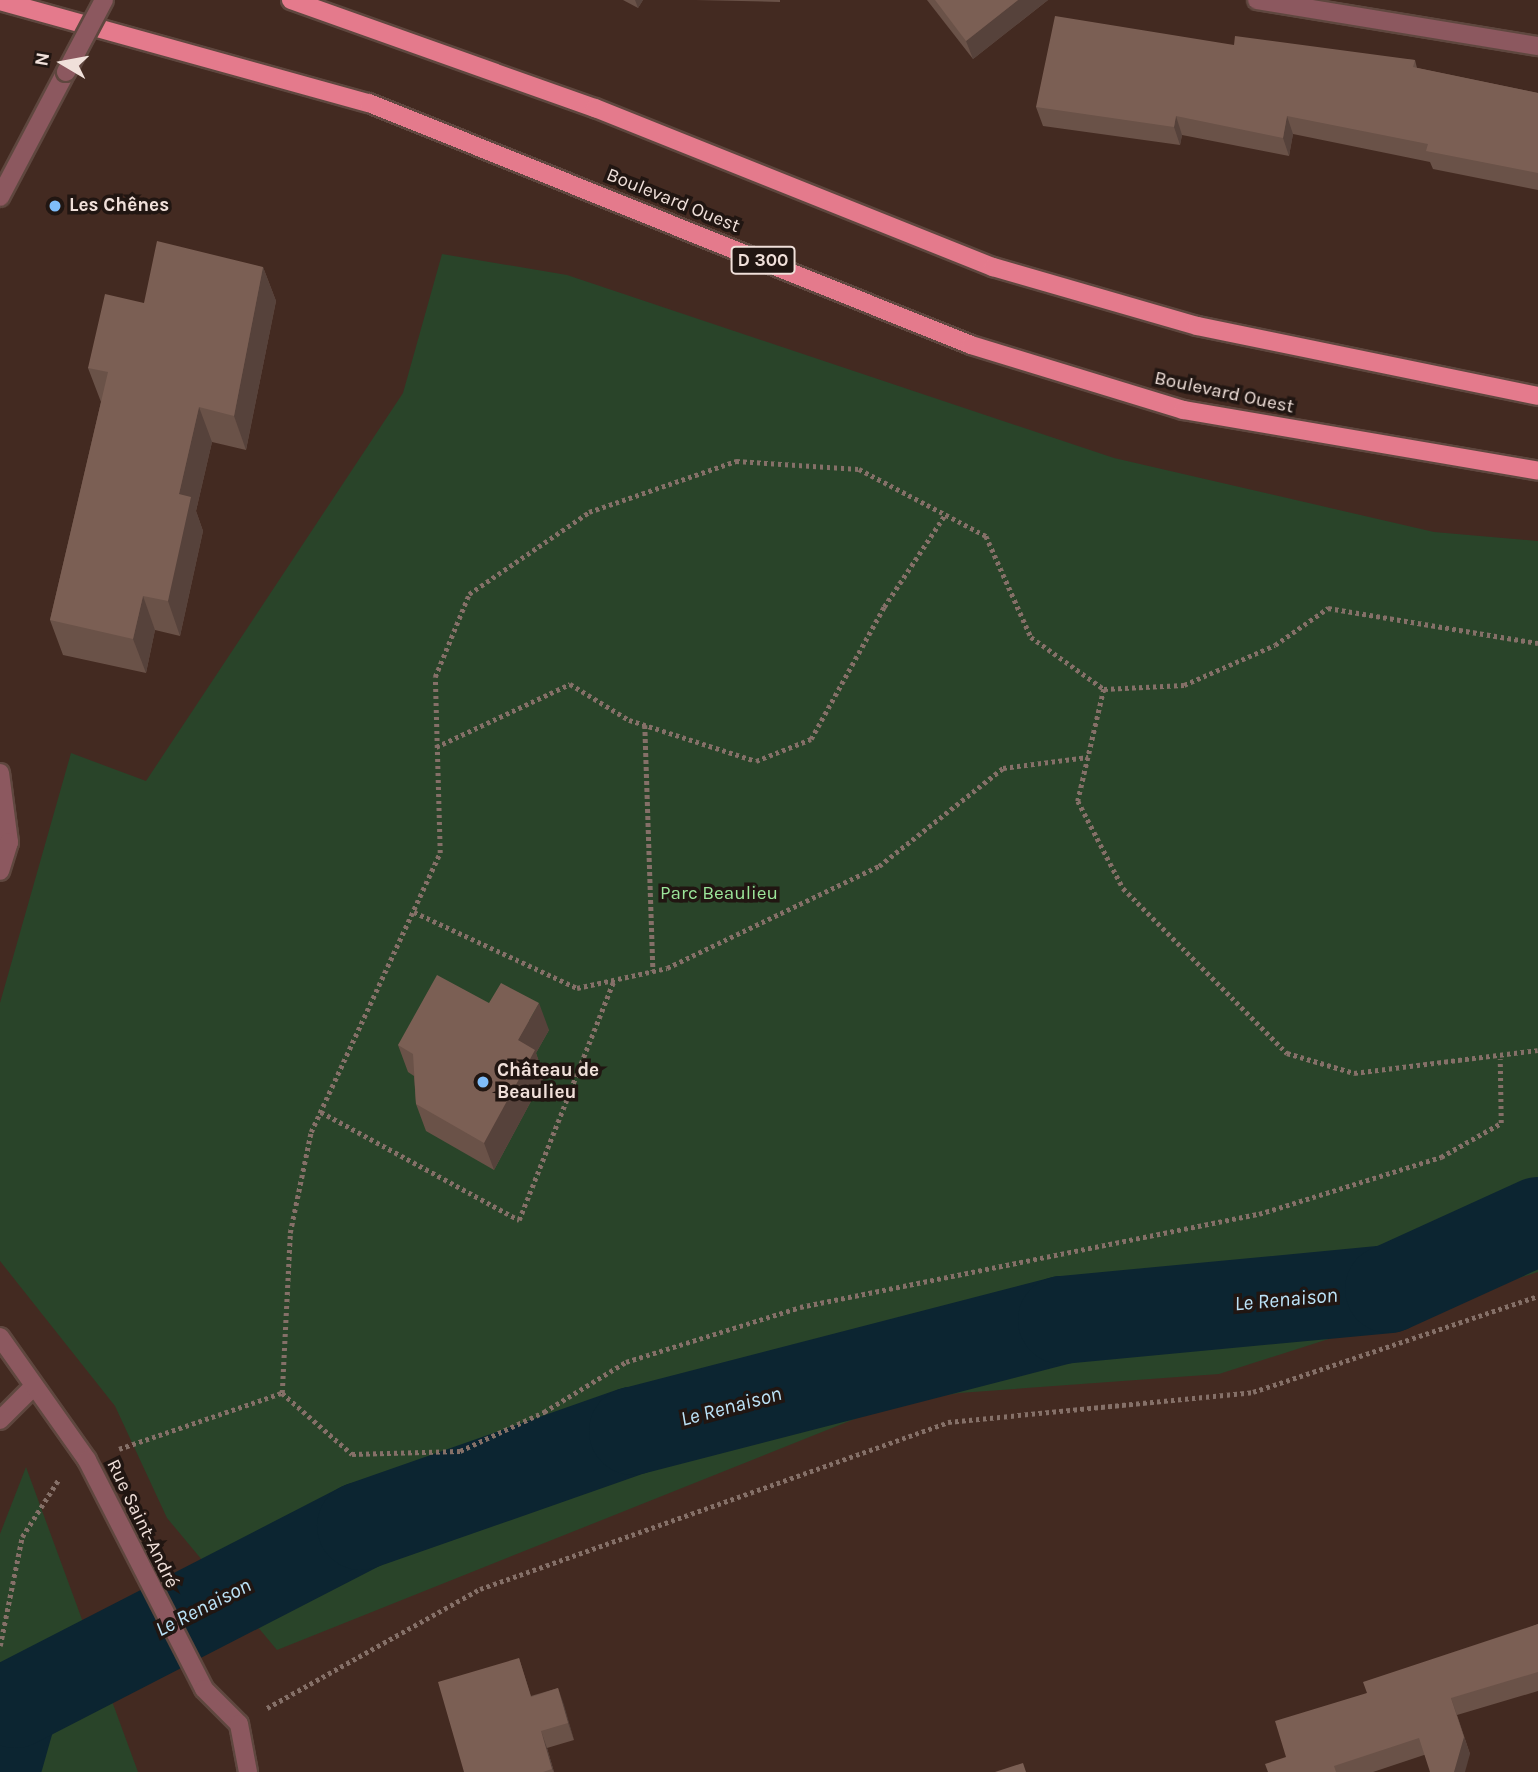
<!DOCTYPE html>
<html>
<head>
<meta charset="utf-8">
<style>
  body { margin:0 }
  #map { position:relative; width:1538px; height:1772px; overflow:hidden; background:#432a21; font-family:Karla,sans-serif }
  div>[style] { position:absolute }
  .green>* { inset:0; background:#294429 }
  .river>* { height:88px; margin:-44px; padding:0 44px; transform-origin:44px; border-radius:44px; background:#0c2531 }
  .path>* { height:4.5px; margin-top:-2.25px; transform-origin:0; background:repeating-linear-gradient(90deg,#857068 0 3.5px,transparent 0 7px) }
  .roads { filter:drop-shadow(2px 0 #5f473f) drop-shadow(-2px 0 #5f473f) drop-shadow(0 2px #5f473f) drop-shadow(0 -2px #5f473f) }
  .service>* { height:18px; margin:-9px; padding:0 9px; transform-origin:9px; border-radius:9px; background:#8c585f }
  .minor>* { height:18px; margin:-9px; padding:0 9px; transform-origin:9px; border-radius:9px; background:#8c585f }
  .tertiary>* { height:18px; margin:-9px; padding:0 9px; transform-origin:9px; border-radius:9px; background:#8c585f }
  .primary>* { height:18px; margin:-9px; padding:0 9px; transform-origin:9px; border-radius:9px; background:#e47a8c }
  .bridges { filter:drop-shadow(2px 0 #5f473f) drop-shadow(-2px 0 #5f473f) drop-shadow(0 2px #5f473f) drop-shadow(0 -2px #5f473f) }
  .tertiary-bridge>* { height:18px; margin:-9px; padding:0 9px; transform-origin:9px; border-radius:9px; background:#8c585f }
  .wall>* { inset:0; background:#6a5248 }
  .shaded-wall>* { inset:0; background:#56423b }
  .building>* { inset:0; background:#7b5f54 }
  .dots>* { width:19px; height:19px; translate:-50% -50%; box-sizing:border-box; border:4px solid #211612; border-radius:50% }
  span { translate:-50% -50%; white-space:nowrap; text-align:center; line-height:1.15; -webkit-text-stroke:7px #211612; paint-order:stroke }
  .shield-label span { padding:2px 5px; background:#211612; border:2px solid; border-radius:5px; -webkit-text-stroke-width:0 }
  .shield-label { font-size:18px; color:#f0e0da; font-weight:700 }
  .street-label { font-size:19px; color:#f0e0da }
  .poi-label { font-size:19px; color:#f0e0da; font-weight:700 }
  .left { translate:0 -50%; text-align:left }
  .park-label { font-size:19px; color:#9ce59a }
  .water-label { font-size:21px; color:#bce3f8; font-style:italic }
  .north { position:absolute; left:28px; top:28px; width:70px; height:70px; -webkit-text-stroke:5px #211612; paint-order:stroke; rotate:280deg; font-size:19px; font-weight:700; line-height:28px; text-align:center; color:#f0e0da }
  .north::after { content:''; display:block; margin:auto; width:24px; height:32px; background:#f0e0da; clip-path:polygon(50% 0,100% 100%,50% 72%,0 100%) }
</style>
</head>
<body>
<div id="map">
  <div class="green">
    <div style="clip-path:polygon(442px 254px,567px 275px,1114px 458px,1434px 532px,1538px 541px,1538px 1272px,1219px 1374px,959px 1393px,892px 1404px,277px 1650px,167px 1518px,115px 1406px,0 1261px,0 1003px,71px 753px,146px 781px,403px 393px)"></div>
    <div style="clip-path:polygon(26px 1467px,138px 1772px,0 1772px,0 1534px)"></div>
  </div>
  <div class="river">
    <div style="left:0;top:1757px;width:55px;rotate:-74.2deg"></div>
    <div style="left:15px;top:1704px;width:389px;rotate:-27.2deg"></div>
    <div style="left:361px;top:1526px;width:288px;rotate:-19.3deg"></div>
    <div style="left:633px;top:1431px;width:443px;rotate:-14.5deg"></div>
    <div style="left:1062px;top:1320px;width:328px;rotate:-5.4deg"></div>
    <div style="left:1389px;top:1289px;width:164px;rotate:-24.5deg"></div>
  </div>
  <div class="path">
    <div style="left:1104px;top:689px;width:115px;rotate:103.1deg"></div>
    <div style="left:1078px;top:801px;width:98px;rotate:62.7deg"></div>
    <div style="left:1123px;top:888px;width:233px;rotate:45.2deg"></div>
    <div style="left:1287px;top:1053px;width:70px;rotate:16.6deg"></div>
    <div style="left:1354px;top:1073px;width:185px;rotate:-7.1deg"></div>
    <div style="left:645px;top:725px;width:246px;rotate:88.1deg"></div>
    <div style="left:436px;top:747px;width:148px;rotate:-25.2deg"></div>
    <div style="left:570px;top:684px;width:69px;rotate:31.4deg"></div>
    <div style="left:629px;top:720px;width:133px;rotate:17.9deg"></div>
    <div style="left:756px;top:761px;width:59px;rotate:-21.8deg"></div>
    <div style="left:811px;top:739px;width:151px;rotate:-61.1deg"></div>
    <div style="left:884px;top:607px;width:110px;rotate:-56.5deg"></div>
    <div style="left:414px;top:912px;width:180px;rotate:25deg"></div>
    <div style="left:577px;top:988px;width:92px;rotate:-12.5deg"></div>
    <div style="left:667px;top:968px;width:235px;rotate:-25.7deg"></div>
    <div style="left:879px;top:866px;width:158px;rotate:-38.3deg"></div>
    <div style="left:1003px;top:768px;width:86px;rotate:-7.4deg"></div>
    <div style="left:321px;top:1112px;width:226px;rotate:28.6deg"></div>
    <div style="left:519px;top:1220px;width:258px;rotate:-68.4deg"></div>
    <div style="left:282px;top:1393px;width:160px;rotate:-87.1deg"></div>
    <div style="left:290px;top:1233px;width:103px;rotate:-78.3deg"></div>
    <div style="left:311px;top:1132px;width:307px;rotate:-65.2deg"></div>
    <div style="left:440px;top:853px;width:176px;rotate:-91.6deg"></div>
    <div style="left:435px;top:677px;width:90px;rotate:-67.7deg"></div>
    <div style="left:469px;top:594px;width:145px;rotate:-34.3deg"></div>
    <div style="left:589px;top:512px;width:156px;rotate:-19.1deg"></div>
    <div style="left:736px;top:461px;width:123px;rotate:3.7deg"></div>
    <div style="left:859px;top:469px;width:144px;rotate:27.8deg"></div>
    <div style="left:986px;top:536px;width:111px;rotate:66deg"></div>
    <div style="left:1031px;top:637px;width:90px;rotate:35.5deg"></div>
    <div style="left:1104px;top:689px;width:80px;rotate:-2.9deg"></div>
    <div style="left:1184px;top:685px;width:99px;rotate:-23.7deg"></div>
    <div style="left:1275px;top:645px;width:65px;rotate:-34.9deg"></div>
    <div style="left:1328px;top:608px;width:213px;rotate:9.5deg"></div>
    <div style="left:119px;top:1449px;width:172px;rotate:-19deg"></div>
    <div style="left:282px;top:1393px;width:93px;rotate:41.1deg"></div>
    <div style="left:352px;top:1454px;width:108px;rotate:-1.6deg"></div>
    <div style="left:460px;top:1451px;width:93px;rotate:-24.9deg"></div>
    <div style="left:544px;top:1412px;width:96px;rotate:-31.4deg"></div>
    <div style="left:626px;top:1362px;width:182px;rotate:-17.5deg"></div>
    <div style="left:800px;top:1307px;width:468px;rotate:-11.5deg"></div>
    <div style="left:1259px;top:1214px;width:191px;rotate:-17.4deg"></div>
    <div style="left:1441px;top:1157px;width:69px;rotate:-29.5deg"></div>
    <div style="left:1501px;top:1123px;width:64px;rotate:-90.9deg"></div>
    <div style="left:0;top:1646px;width:111px;rotate:-78.6deg"></div>
    <div style="left:22px;top:1537px;width:69px;rotate:-57.5deg"></div>
    <div style="left:267px;top:1708px;width:244px;rotate:-29.2deg"></div>
    <div style="left:480px;top:1589px;width:497px;rotate:-19.6deg"></div>
    <div style="left:948px;top:1422px;width:306px;rotate:-5.6deg"></div>
    <div style="left:1253px;top:1392px;width:301px;rotate:-18.6deg"></div>
  </div>
  <div class="roads">
    <div class="service">
      <div style="left:0;top:1420px;width:48px;rotate:-45deg"></div>
    </div>
    <div class="minor">
      <div style="left:1257px;top:0;width:285px;rotate:9.3deg"></div>
    </div>
    <div class="tertiary">
      <div style="left:0;top:197px;width:141px;rotate:-62.2deg"></div>
      <div style="left:0;top:773px;width:70px;rotate:82.6deg"></div>
      <div style="left:9px;top:842px;width:30px;rotate:107deg"></div>
      <div style="left:0;top:1337px;width:151px;rotate:54.7deg"></div>
      <div style="left:87px;top:1460px;width:257px;rotate:62.9deg"></div>
      <div style="left:204px;top:1689px;width:49px;rotate:45deg"></div>
      <div style="left:239px;top:1724px;width:49px;rotate:79.4deg"></div>
    </div>
    <div class="primary">
      <div style="left:291px;top:0;width:323px;rotate:19.6deg"></div>
      <div style="left:595px;top:108px;width:429px;rotate:21.8deg"></div>
      <div style="left:993px;top:267px;width:212px;rotate:16.1deg"></div>
      <div style="left:1197px;top:326px;width:348px;rotate:11.6deg"></div>
      <div style="left:0;top:1px;width:383px;rotate:15.5deg"></div>
      <div style="left:369px;top:103px;width:649px;rotate:21.9deg"></div>
      <div style="left:971px;top:345px;width:222px;rotate:17deg"></div>
      <div style="left:1183px;top:410px;width:360px;rotate:9.7deg"></div>
    </div>
  </div>
  <div class="bridges">
    <div class="tertiary-bridge">
      <div style="left:66px;top:72px;width:81px;rotate:-62.2deg"></div>
    </div>
  </div>
  <div class="wall">
    <div style="clip-path:polygon(623px 0,643px 0,638px 8px)"></div>
    <div style="clip-path:polygon(695px 0,780px 0,780px 2px)"></div>
    <div style="clip-path:polygon(927px 0,1048px 0,973px 59px)"></div>
    <div style="clip-path:polygon(1234px 45px,1415px 60px,1417px 68px,1538px 93px,1538px 190px,1433px 169px,1430px 162px,1293px 134px,1289px 156px,1182px 135px,1180px 145px,1043px 126px,1036px 107px)"></div>
    <div style="clip-path:polygon(263px 267px,276px 301px,246px 450px,212px 442px,196px 511px,203px 531px,180px 636px,155px 630px,146px 673px,63px 655px,50px 620px,101px 402px,88px 368px,144px 303px)"></div>
    <div style="clip-path:polygon(489px 1003px,549px 1030px,536px 1053px,544px 1077px,494px 1170px,426px 1131px,416px 1104px,414px 1076px,408px 1072px,398px 1045px)"></div>
    <div style="clip-path:polygon(1538px 1624px,1538px 1691px,1457px 1715px,1470px 1754px,1424px 1755px,1373px 1772px,1268px 1772px,1367px 1693px)"></div>
    <div style="clip-path:polygon(519px 1658px,531px 1696px,558px 1688px,574px 1740px,547px 1748px,554px 1772px,464px 1772px)"></div>
  </div>
  <div class="shaded-wall">
    <div style="clip-path:polygon(635px 0,643px 0,638px 8px)"></div>
    <div style="clip-path:polygon(1018px 0,1048px 0,973px 59px,966px 41px)"></div>
    <div style="clip-path:polygon(1176px 116px,1182px 135px,1180px 145px,1174px 127px)"></div>
    <div style="clip-path:polygon(1287px 116px,1293px 134px,1289px 156px,1283px 138px)"></div>
    <div style="clip-path:polygon(263px 267px,276px 301px,246px 450px,234px 416px)"></div>
    <div style="clip-path:polygon(199px 407px,212px 442px,196px 511px,203px 531px,180px 636px,168px 601px,179px 494px)"></div>
    <div style="clip-path:polygon(143px 596px,155px 630px,146px 673px,133px 639px)"></div>
    <div style="clip-path:polygon(539px 1003px,549px 1030px,536px 1053px,544px 1077px,494px 1170px,484px 1143px,518px 1040px)"></div>
    <div style="clip-path:polygon(558px 1688px,564px 1705px,574px 1740px,568px 1723px)"></div>
    <div style="clip-path:polygon(1451px 1698px,1470px 1754px,1465px 1772px,1454px 1772px)"></div>
    <div style="clip-path:polygon(541px 1731px,547px 1748px,554px 1772px,552px 1769px)"></div>
  </div>
  <div class="building">
    <div style="clip-path:polygon(935px 0,1018px 0,966px 41px)"></div>
    <div style="clip-path:polygon(1055px 16px,1234px 45px,1235px 36px,1415px 60px,1413px 67px,1538px 93px,1538px 173px,1426px 151px,1428px 144px,1287px 116px,1283px 138px,1176px 116px,1174px 127px,1036px 107px)"></div>
    <div style="clip-path:polygon(157px 241px,263px 267px,234px 416px,199px 407px,179px 494px,191px 497px,168px 601px,143px 596px,133px 639px,50px 620px,108px 372px,88px 368px,105px 294px,144px 303px)"></div>
    <div style="clip-path:polygon(437px 975px,489px 1003px,501px 983px,539px 1003px,518px 1040px,535px 1050px,484px 1143px,416px 1104px,413px 1054px,398px 1045px)"></div>
    <div style="clip-path:polygon(1538px 1624px,1538px 1672px,1451px 1698px,1464px 1737px,1454px 1772px,1430px 1772px,1419px 1738px,1334px 1766px,1336px 1772px,1268px 1772px,1265px 1764px,1286px 1757px,1275px 1721px,1367px 1693px,1363px 1682px)"></div>
    <div style="clip-path:polygon(519px 1658px,531px 1697px,558px 1688px,568px 1723px,541px 1731px,552px 1769px,543px 1772px,464px 1772px,438px 1682px)"></div>
    <div style="clip-path:polygon(1023px 1763px,1026px 1772px,995px 1772px)"></div>
  </div>
  <div class="dots">
    <div style="left:55px;top:206px;background:#7fbdfa"></div>
    <div style="left:483px;top:1082px;background:#7fbdfa"></div>
  </div>
  <div class="shield-label">
    <span style="left:763px;top:260px">D 300</span>
  </div>
  <div class="street-label">
    <span style="left:673px;top:201px;rotate:22deg">Boulevard Ouest</span>
    <span style="left:1224px;top:393px;rotate:12deg">Boulevard Ouest</span>
    <span style="left:142px;top:1524px;rotate:64deg">Rue Saint-André</span>
  </div>
  <div class="poi-label">
    <span class="left" style="left:69px;top:206px">Les Chênes</span>
    <span class="left" style="left:497px;top:1082px">Château de<br>Beaulieu</span>
  </div>
  <div class="park-label">
    <span style="left:719px;top:894px">Parc Beaulieu</span>
  </div>
  <div class="water-label">
    <span style="left:1286px;top:1299px;rotate:-5deg">Le Renaison</span>
    <span style="left:731px;top:1406px;rotate:-15deg">Le Renaison</span>
    <span style="left:203px;top:1607px;rotate:-27deg">Le Renaison</span>
  </div>
  <div class="north">N</div>
</div>
</body>
</html>
